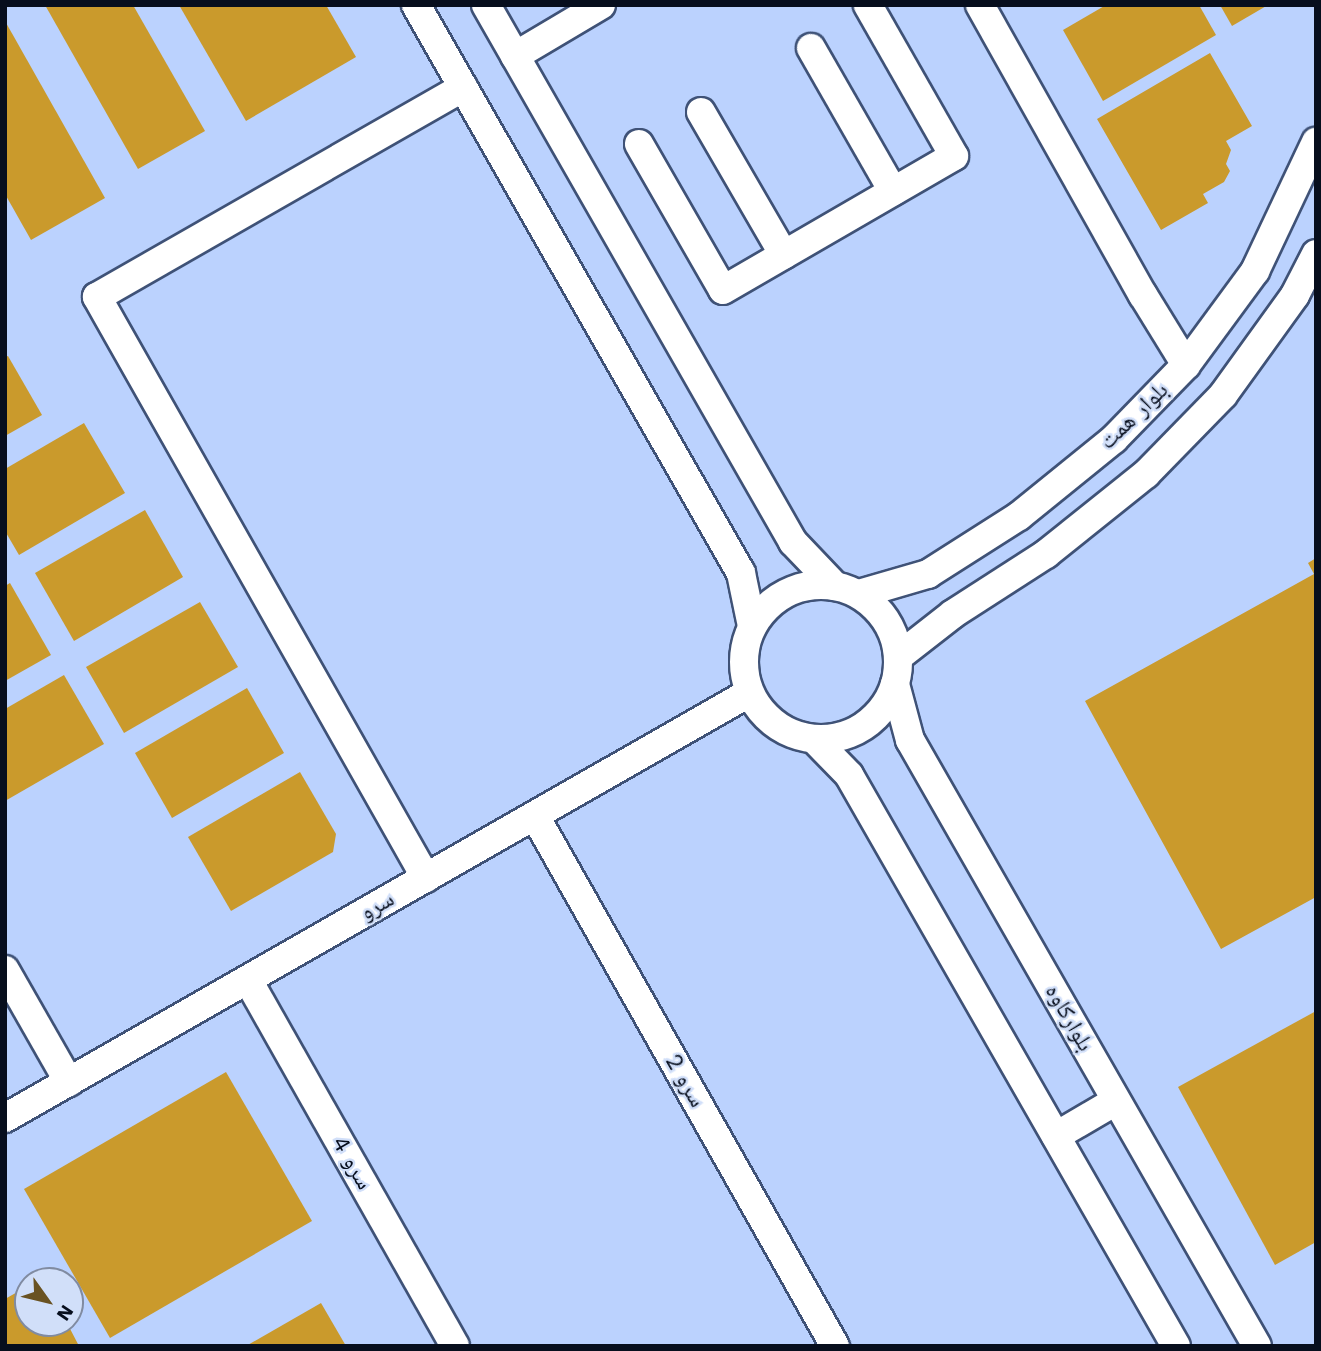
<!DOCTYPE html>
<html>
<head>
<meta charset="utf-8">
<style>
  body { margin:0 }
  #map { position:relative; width:1321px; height:1351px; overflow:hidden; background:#bbd2fe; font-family:"Work Sans","Noto Naskh Arabic",sans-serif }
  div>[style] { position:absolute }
  .building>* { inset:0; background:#ca9a2c }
  .roads { filter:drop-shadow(2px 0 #3f5277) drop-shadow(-2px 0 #3f5277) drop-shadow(0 2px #3f5277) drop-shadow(0 -2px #3f5277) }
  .minor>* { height:28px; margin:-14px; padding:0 14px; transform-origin:14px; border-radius:14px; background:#fff }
  .minor>.ring { margin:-14px; padding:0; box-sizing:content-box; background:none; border:28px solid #fff; border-radius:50% }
  span { translate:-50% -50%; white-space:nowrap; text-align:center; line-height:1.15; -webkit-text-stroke:5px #d1dff9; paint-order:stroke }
  .street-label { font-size:23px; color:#070e1d }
  .frame { position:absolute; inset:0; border:7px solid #070e1d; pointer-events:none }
  .north { position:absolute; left:14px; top:1267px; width:70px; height:70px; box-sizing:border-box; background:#d1dff9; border:2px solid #808ba1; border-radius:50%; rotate:124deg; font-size:19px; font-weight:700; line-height:28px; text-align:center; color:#070e1d }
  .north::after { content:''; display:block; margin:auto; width:24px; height:32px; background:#695222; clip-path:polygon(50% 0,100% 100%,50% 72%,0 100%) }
</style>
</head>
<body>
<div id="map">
  <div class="building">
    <div style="clip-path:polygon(45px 5px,133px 5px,205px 131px,138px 169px)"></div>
    <div style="clip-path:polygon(179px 5px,326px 5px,356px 57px,246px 121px)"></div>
    <div style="clip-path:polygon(1106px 5px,1199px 5px,1216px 35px,1103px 101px,1063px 30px)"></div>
    <div style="clip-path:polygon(1220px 5px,1268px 5px,1232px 26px)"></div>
    <div style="clip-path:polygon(5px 21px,105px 198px,31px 240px,5px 194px)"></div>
    <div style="clip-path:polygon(1210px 53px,1252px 126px,1226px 141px,1231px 150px,1226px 164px,1230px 171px,1224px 182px,1203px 194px,1208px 203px,1161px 230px,1097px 119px)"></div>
    <div style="clip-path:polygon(8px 356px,42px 415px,5px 436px,5px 357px)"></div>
    <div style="clip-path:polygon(84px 423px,125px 493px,19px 555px,5px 531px,5px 469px)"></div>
    <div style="clip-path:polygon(145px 510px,183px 577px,74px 641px,35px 573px)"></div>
    <div style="clip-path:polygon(1316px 558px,1316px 897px,1221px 949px,1085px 701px,1314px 574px,1308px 563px)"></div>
    <div style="clip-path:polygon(10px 583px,51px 655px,5px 681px,5px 586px)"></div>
    <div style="clip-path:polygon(200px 602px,238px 667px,124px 733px,86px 667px)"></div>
    <div style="clip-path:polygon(64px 675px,104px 744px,5px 801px,5px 709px)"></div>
    <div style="clip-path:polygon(247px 688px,284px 753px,172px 818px,135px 753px)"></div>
    <div style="clip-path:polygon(300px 772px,336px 834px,333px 852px,231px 911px,188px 837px)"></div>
    <div style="clip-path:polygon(1316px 1011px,1316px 1242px,1275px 1265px,1178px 1087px)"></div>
    <div style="clip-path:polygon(226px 1072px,312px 1221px,110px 1338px,24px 1189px)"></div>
    <div style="clip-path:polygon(28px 1286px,28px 1323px,67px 1323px,79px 1346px,5px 1346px,5px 1299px)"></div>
    <div style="clip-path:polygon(321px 1303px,346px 1346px,246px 1346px)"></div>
  </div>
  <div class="roads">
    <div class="minor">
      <div style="left:416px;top:5px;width:654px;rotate:60.22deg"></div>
      <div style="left:741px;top:573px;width:54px;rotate:78.3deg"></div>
      <div style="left:486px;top:5px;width:619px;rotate:60.24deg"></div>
      <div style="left:793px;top:542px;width:61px;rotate:46.3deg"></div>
      <div style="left:980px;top:5px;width:333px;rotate:60.7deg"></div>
      <div style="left:1143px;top:295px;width:82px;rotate:58.4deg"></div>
      <div style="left:811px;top:48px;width:165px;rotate:60.2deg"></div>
      <div style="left:515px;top:56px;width:100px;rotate:-30.7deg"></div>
      <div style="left:701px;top:112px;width:165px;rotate:59.9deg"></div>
      <div style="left:639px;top:144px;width:168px;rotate:60.1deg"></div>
      <div style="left:723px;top:290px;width:267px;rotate:-30.1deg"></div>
      <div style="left:954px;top:156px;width:174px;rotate:-119.7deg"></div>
      <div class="ring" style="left:744px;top:585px;width:126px;height:126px"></div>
      <div style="left:859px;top:594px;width:72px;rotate:-16.2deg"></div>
      <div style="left:928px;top:574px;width:108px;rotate:-32.5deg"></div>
      <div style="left:1019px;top:516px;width:122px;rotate:-39deg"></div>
      <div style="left:1114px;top:439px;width:103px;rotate:-45.8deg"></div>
      <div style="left:1186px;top:365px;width:117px;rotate:-53.7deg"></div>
      <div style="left:1255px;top:271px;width:143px;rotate:-64.7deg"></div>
      <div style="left:898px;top:657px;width:70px;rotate:-38deg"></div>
      <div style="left:953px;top:614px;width:111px;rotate:-32.8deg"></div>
      <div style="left:1046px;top:554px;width:128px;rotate:-38.7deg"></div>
      <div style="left:1146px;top:474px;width:110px;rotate:-45.7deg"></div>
      <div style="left:1223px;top:395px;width:123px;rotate:-54.2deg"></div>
      <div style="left:1295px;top:295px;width:46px;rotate:-62.9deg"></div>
      <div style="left:895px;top:684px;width:58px;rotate:75deg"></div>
      <div style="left:910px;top:740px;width:698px;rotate:60.2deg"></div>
      <div style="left:814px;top:739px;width:50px;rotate:45.8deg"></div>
      <div style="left:849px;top:775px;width:658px;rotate:60.2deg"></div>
      <div style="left:535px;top:816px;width:609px;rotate:60.49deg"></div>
      <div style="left:426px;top:878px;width:668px;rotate:-119.52deg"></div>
      <div style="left:97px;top:297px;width:422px;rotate:-29.8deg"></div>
      <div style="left:5px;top:970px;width:129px;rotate:60.3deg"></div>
      <div style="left:248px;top:980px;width:420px;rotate:60.5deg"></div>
      <div style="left:5px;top:1118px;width:857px;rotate:-29.74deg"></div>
      <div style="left:1056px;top:1136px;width:69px;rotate:-30.3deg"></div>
    </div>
  </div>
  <div class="street-label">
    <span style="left:1134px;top:416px;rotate:-44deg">بلوار همت</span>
    <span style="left:377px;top:906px;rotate:-30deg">سرو</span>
    <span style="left:1069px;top:1018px;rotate:60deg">بلوارکاوه</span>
    <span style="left:685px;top:1081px;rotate:60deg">سرو 2</span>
    <span style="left:352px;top:1163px;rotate:60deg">سرو 4</span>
  </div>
  <div class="frame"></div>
  <div class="north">N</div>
</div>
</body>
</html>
